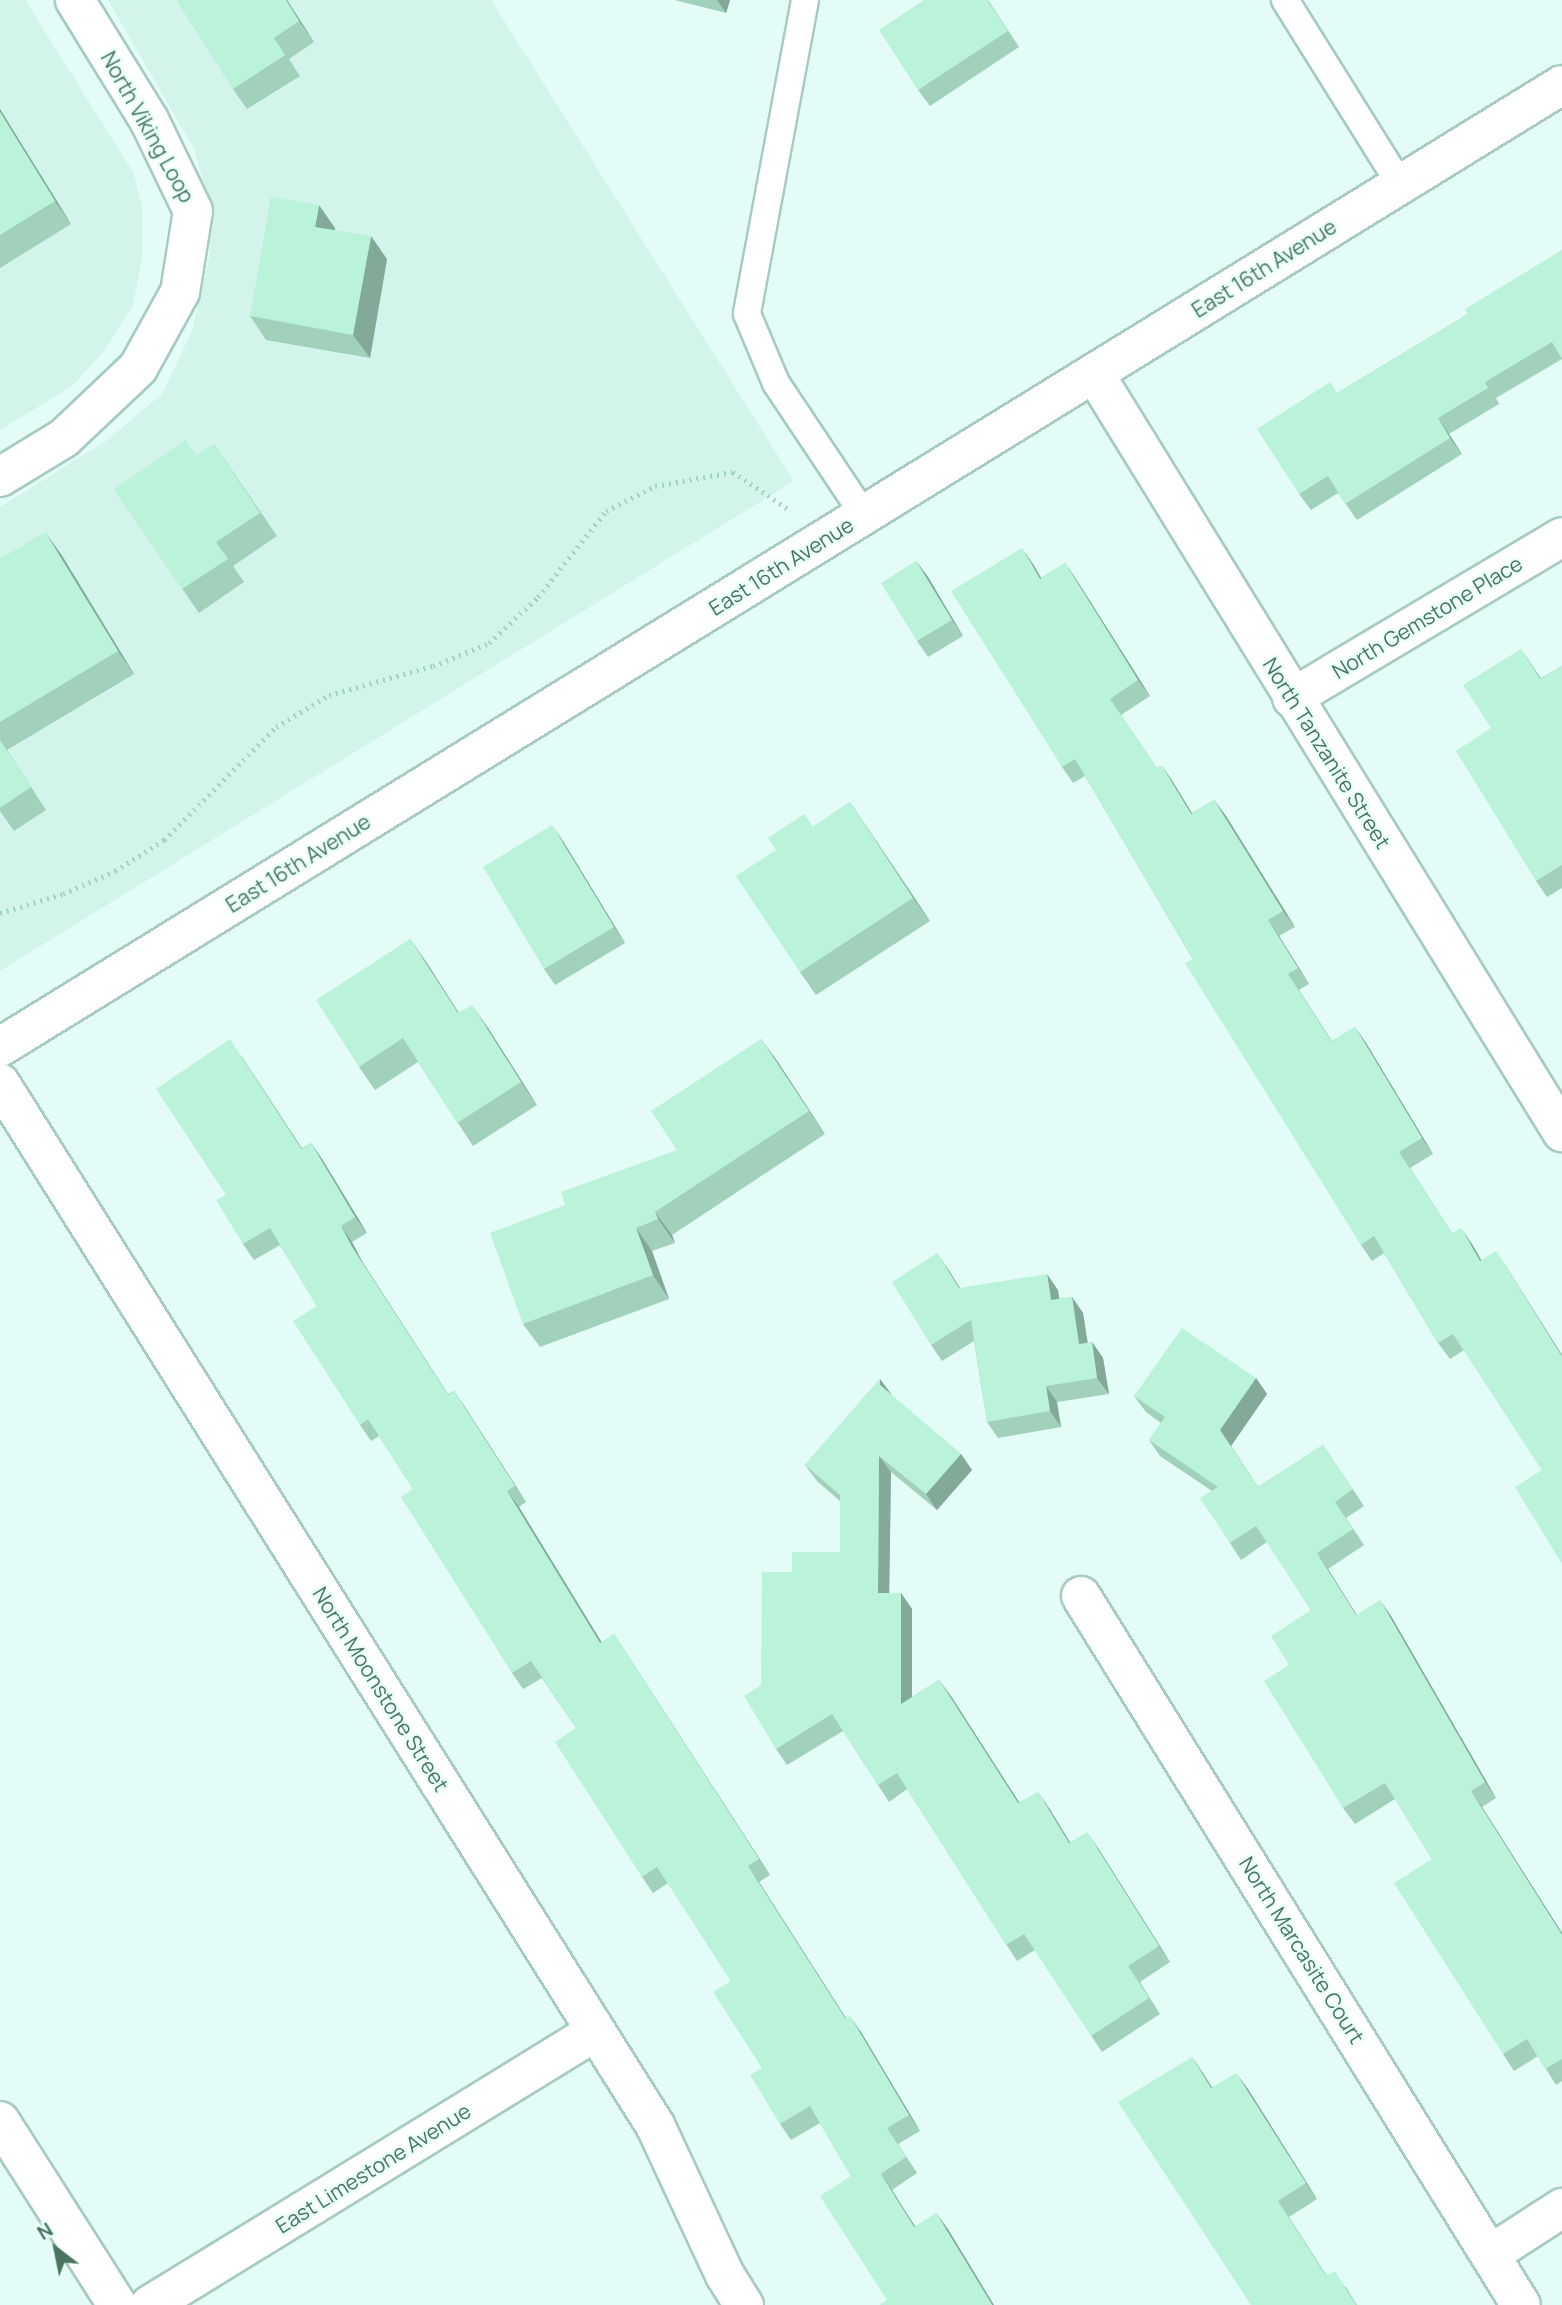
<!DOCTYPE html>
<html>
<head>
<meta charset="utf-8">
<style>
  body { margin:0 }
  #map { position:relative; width:1562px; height:2305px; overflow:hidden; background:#e3fcf7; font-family:Manrope,sans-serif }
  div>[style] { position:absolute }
  .residential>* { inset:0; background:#d2f4ea }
  .path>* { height:4.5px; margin-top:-2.25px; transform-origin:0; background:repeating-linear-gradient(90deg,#9ed7be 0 2px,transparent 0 7px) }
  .roads { filter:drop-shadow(2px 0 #a7cbbe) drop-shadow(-2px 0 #a7cbbe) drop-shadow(0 2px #a7cbbe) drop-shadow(0 -2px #a7cbbe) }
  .service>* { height:26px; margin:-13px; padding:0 13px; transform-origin:13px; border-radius:13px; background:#fff }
  .minor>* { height:38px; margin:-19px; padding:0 19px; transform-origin:19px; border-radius:19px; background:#fff }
  .tertiary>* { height:38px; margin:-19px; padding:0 19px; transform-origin:19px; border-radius:19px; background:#fff }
  .wall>* { inset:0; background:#a1d0bb }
  .shaded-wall>* { inset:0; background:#83a999 }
  .building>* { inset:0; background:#bbf2da }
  span { translate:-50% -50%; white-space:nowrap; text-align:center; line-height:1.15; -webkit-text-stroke:5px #eafffa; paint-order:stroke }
  .street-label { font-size:21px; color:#497560 }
  .north { position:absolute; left:21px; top:2214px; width:70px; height:70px; -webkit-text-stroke:5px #eafffa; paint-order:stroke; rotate:328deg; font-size:19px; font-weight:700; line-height:28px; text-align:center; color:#497560 }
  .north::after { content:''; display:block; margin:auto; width:24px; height:32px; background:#497560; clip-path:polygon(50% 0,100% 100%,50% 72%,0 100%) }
</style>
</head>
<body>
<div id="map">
  <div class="residential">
    <div style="clip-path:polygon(0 0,25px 0,133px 172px,142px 207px,142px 258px,133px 305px,104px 351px,71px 387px,0 430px)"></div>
    <div style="clip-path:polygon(108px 0,491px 0,794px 481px,0 971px,0 507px,106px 441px,162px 394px,192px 331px,210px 254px,210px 205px,194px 149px)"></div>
  </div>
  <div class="path">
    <div style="left:0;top:913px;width:66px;rotate:-16.8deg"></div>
    <div style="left:63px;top:894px;width:57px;rotate:-23.9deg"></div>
    <div style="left:115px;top:871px;width:58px;rotate:-32.3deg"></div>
    <div style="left:164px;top:840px;width:159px;rotate:-45.3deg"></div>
    <div style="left:276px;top:727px;width:62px;rotate:-31.1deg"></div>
    <div style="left:329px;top:695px;width:108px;rotate:-15.6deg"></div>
    <div style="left:433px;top:666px;width:61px;rotate:-22.3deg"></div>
    <div style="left:489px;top:643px;width:67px;rotate:-43.2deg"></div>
    <div style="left:538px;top:597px;width:110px;rotate:-51.7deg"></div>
    <div style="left:606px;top:511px;width:55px;rotate:-27deg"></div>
    <div style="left:655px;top:486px;width:79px;rotate:-10.2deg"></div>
    <div style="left:733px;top:472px;width:70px;rotate:33.9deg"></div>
  </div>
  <div class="roads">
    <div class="service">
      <div style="left:805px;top:0;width:319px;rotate:100.5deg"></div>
      <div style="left:747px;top:314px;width:75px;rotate:67.2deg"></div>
      <div style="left:776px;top:383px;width:159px;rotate:56.3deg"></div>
      <div style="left:1285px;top:0;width:217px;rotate:58deg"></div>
    </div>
    <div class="minor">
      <div style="left:1094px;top:373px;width:892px;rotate:58.34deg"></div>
      <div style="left:0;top:477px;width:75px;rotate:-31.4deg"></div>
      <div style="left:64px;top:438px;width:102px;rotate:-43.4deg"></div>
      <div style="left:138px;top:368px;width:87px;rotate:-61.1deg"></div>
      <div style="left:180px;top:292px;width:82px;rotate:-80.9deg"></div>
      <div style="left:193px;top:211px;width:101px;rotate:-115.8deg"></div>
      <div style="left:149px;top:120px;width:141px;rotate:-121.7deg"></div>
      <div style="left:1292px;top:698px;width:314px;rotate:-30.8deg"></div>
      <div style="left:0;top:1083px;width:1231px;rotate:57.85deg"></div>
      <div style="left:655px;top:2125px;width:166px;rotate:65deg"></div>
      <div style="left:725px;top:2275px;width:36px;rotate:58deg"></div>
      <div style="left:1081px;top:1596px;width:834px;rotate:58.18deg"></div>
      <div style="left:0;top:2121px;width:218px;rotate:57.5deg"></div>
      <div style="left:1491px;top:2254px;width:85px;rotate:-32.9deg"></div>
      <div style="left:150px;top:2305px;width:523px;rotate:-31.56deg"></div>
    </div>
    <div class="tertiary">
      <div style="left:0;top:1047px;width:1834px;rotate:-31.63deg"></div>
    </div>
  </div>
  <div class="wall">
    <div style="clip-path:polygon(177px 0,287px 0,314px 42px,289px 59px,300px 76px,247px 109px,233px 89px)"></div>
    <div style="clip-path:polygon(675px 0,730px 0,726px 13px)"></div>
    <div style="clip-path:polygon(988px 0,1019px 47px,930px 106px,918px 90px)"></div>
    <div style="clip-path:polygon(0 109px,71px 224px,0 268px)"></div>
    <div style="clip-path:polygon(335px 228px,335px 230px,387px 259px,370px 358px,266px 340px,250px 316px)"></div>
    <div style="clip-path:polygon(1562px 250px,1562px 359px,1496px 398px,1499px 404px,1449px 434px,1462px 454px,1357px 520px,1338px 493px,1311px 510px,1299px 494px,1337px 393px,1468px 314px)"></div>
    <div style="clip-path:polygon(214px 444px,277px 536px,233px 566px,244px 582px,199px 613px,114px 489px,197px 456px)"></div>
    <div style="clip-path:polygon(61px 554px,134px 674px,7px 750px,46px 810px,14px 831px,0 811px,0 559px)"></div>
    <div style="clip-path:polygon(916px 561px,928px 577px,963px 636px,928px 657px,917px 641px)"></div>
    <div style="clip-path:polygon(1065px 563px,1076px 579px,1150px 696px,1121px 715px,1157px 768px,1162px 766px,1173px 782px,1192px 813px,1214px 800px,1226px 816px,1295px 927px,1279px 936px,1309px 984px,1299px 990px,1332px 1041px,1355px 1027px,1366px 1043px,1433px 1154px,1410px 1168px,1452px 1233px,1472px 1244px,1481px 1260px,1507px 1268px,1542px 1470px,1464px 1350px,1450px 1359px,1438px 1343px,1384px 1253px,1372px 1261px,1361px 1245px,1085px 776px,1073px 783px,1062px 767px,1033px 564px,1041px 578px)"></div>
    <div style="clip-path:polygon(1521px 649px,1541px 678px,1562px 666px,1562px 888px,1547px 897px,1536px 881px,1491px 728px)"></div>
    <div style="clip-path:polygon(850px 802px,930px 921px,816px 995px,800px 972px,813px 827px)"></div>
    <div style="clip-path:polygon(563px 841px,625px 943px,555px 985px,544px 969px)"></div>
    <div style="clip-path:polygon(410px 939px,459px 1013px,488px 1028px,537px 1105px,473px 1146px,418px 1062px,375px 1090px,359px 1067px)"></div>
    <div style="clip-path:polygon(761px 1039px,825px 1134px,672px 1235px,675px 1243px,652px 1251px,669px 1299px,540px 1347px,523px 1324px,677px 1150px)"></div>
    <div style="clip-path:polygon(241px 1055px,302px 1148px,311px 1143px,322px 1159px,367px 1233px,352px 1242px,363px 1263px,448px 1394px,454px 1391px,526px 1502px,519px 1507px,601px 1643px,614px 1634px,770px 1875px,759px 1882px,846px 2018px,861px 2032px,920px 2131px,898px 2144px,917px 2173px,892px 2190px,915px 2226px,948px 2229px,887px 2300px,851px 2176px,820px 2123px,791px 2140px,780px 2124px,762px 2068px,731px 1981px,668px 1883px,653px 1893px,642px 1877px,576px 1728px,542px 1678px,523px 1689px,512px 1673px,413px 1489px,379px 1436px,371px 1441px,360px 1425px,317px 1306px,280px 1245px,254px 1260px,243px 1244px,226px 1195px)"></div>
    <div style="clip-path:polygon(948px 1269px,960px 1288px,1058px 1290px,1059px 1299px,1072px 1297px,1083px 1313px,1088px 1343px,1092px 1342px,1103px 1358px,1109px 1394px,1057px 1402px,1061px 1427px,998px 1438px,987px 1422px,974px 1341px,942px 1361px,931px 1345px)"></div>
    <div style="clip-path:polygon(1256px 1378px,1267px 1394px,1231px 1446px,1258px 1487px,1323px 1445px,1364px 1506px,1346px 1518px,1364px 1545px,1328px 1569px,1356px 1615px,1391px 1616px,1496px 1798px,1482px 1807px,1562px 1933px,1562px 2081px,1556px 2085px,1538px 2056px,1514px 2071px,1503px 2054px,1432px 1859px,1395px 1799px,1355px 1824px,1343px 1808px,1289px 1665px,1311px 1610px,1267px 1542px,1241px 1560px,1230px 1543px,1212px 1491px,1160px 1456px,1149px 1440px,1161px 1423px,1146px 1412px,1134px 1396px)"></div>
    <div style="clip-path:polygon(880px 1379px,891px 1395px,961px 1454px,972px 1470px,937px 1510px,891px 1472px,889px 1593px,901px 1593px,912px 1609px,912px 1697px,939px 1680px,1019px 1803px,1049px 1808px,1070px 1842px,1098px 1848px,1170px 1962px,1140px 1982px,1160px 2014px,1102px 2052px,1035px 1950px,1017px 1961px,907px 1789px,889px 1802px,843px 1731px,787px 1765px,776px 1749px,761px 1685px,792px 1572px,840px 1552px,840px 1501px,817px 1481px,805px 1465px)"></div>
    <div style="clip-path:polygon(1192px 2057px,1212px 2087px,1248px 2089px,1317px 2199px,1289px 2217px,1327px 2276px,1346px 2287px,1357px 2305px,1251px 2305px)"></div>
  </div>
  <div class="shaded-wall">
    <div style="clip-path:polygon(286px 0,287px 0,314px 42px,299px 21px)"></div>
    <div style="clip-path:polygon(717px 0,730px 0,726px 13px)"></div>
    <div style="clip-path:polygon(0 109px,71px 224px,55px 201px,0 112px)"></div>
    <div style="clip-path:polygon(319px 205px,335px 228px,331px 250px,315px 227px)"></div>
    <div style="clip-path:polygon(371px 236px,387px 259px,370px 358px,353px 335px)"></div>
    <div style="clip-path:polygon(1438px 418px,1449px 434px,1462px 454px,1450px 438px)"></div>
    <div style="clip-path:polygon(45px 532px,61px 554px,134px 674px,118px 651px)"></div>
    <div style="clip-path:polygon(1022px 548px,1033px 564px,1051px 595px,1040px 579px)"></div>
    <div style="clip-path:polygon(916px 561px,928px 577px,963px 636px,952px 620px)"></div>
    <div style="clip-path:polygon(1065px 563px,1076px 579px,1150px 696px,1138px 680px)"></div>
    <div style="clip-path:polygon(1162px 766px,1173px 782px,1202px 830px,1191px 814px)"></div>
    <div style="clip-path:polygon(1214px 800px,1226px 816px,1295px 927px,1283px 911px)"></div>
    <div style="clip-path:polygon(850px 802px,866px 826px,930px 921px,913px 898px)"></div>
    <div style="clip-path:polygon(552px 825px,563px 841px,625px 943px,614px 927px)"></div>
    <div style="clip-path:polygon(1268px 920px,1279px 936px,1309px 984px,1298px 968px)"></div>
    <div style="clip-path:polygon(410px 939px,427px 963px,474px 1037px,458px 1013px)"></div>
    <div style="clip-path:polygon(472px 1005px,488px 1028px,537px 1105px,521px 1082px)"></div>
    <div style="clip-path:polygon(1355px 1027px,1366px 1043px,1433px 1154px,1422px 1138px)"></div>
    <div style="clip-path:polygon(761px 1039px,778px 1062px,825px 1134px,809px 1111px)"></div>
    <div style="clip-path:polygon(311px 1143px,322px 1159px,367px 1233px,355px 1217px)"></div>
    <div style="clip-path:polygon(655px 1212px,672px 1235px,675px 1243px,658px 1219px)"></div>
    <div style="clip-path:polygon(341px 1226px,352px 1242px,363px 1263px,459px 1411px,352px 1247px)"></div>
    <div style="clip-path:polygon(636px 1228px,652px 1251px,669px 1299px,653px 1275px)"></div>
    <div style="clip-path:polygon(1461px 1228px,1472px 1244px,1491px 1277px,1480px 1261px)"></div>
    <div style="clip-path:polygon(1496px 1251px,1507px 1268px,1562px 1355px,1562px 1357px)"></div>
    <div style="clip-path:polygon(937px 1253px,948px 1269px,970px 1304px,959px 1288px)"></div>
    <div style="clip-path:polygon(1047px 1274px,1058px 1290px,1062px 1316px,1051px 1300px)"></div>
    <div style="clip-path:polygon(1072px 1297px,1083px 1313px,1090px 1360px,1079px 1344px)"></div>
    <div style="clip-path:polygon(1092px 1342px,1103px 1358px,1109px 1394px,1097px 1378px)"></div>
    <div style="clip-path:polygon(1256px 1378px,1267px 1394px,1231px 1446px,1269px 1503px,1220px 1430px)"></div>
    <div style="clip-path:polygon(880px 1379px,892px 1395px,880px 1385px)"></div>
    <div style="clip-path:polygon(1046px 1386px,1057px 1402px,1061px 1427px,1050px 1411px)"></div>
    <div style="clip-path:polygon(454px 1391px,465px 1407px,526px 1502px,515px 1486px)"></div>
    <div style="clip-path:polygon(961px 1454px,972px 1470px,937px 1510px,926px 1494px)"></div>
    <div style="clip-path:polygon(879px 1456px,891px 1472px,889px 1609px,878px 1593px)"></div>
    <div style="clip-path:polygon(507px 1491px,519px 1507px,612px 1659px,600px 1643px)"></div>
    <div style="clip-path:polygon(1317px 1553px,1328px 1569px,1367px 1631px,1356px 1615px)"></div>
    <div style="clip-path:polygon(901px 1593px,912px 1609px,912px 1720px,901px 1704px)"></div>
    <div style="clip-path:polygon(1380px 1600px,1391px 1616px,1496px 1798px,1485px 1782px)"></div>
    <div style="clip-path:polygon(614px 1634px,625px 1651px,770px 1875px,759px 1859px)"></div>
    <div style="clip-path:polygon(939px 1680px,951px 1696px,1030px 1819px,1018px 1803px)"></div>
    <div style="clip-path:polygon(1471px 1791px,1482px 1807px,1562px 1933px,1562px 1935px)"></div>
    <div style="clip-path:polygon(1038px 1792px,1049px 1808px,1080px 1859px,1069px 1843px)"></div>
    <div style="clip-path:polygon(1087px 1832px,1098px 1848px,1170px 1962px,1159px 1946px)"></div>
    <div style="clip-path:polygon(748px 1866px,759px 1882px,856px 2034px,845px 2018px)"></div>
    <div style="clip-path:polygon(850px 2016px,861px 2032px,920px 2131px,909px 2115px)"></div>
    <div style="clip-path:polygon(1192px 2057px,1203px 2073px,1222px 2104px,1211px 2088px)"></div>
    <div style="clip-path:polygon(1236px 2073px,1248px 2089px,1317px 2199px,1306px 2183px)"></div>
    <div style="clip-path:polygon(881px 2174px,892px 2190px,925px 2243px,914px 2227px)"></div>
    <div style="clip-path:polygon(936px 2213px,948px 2229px,994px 2305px,992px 2305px)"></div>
  </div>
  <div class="building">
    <div style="clip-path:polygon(177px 0,286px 0,299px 21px,274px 38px,285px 55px,233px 89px)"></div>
    <div style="clip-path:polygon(924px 0,987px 0,1008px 31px,918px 90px,879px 30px)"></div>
    <div style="clip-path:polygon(0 112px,55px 201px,0 235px)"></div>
    <div style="clip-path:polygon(271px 197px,319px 205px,315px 227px,371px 236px,353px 335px,250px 316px)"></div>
    <div style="clip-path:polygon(1562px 250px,1562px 359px,1552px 342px,1485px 382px,1488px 388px,1438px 418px,1450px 438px,1345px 504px,1328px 476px,1299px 494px,1257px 429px,1330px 382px,1337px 393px,1468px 314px,1465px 309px)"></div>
    <div style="clip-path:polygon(186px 440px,196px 456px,214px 444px,260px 513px,216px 542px,228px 559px,182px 589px,114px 489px)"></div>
    <div style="clip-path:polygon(45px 532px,118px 651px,0 722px,0 559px)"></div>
    <div style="clip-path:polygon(1022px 548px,1040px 579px,1065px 563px,1138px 680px,1110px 699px,1157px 768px,1162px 766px,1191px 814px,1214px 800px,1283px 911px,1268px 920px,1298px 968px,1288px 974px,1331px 1041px,1355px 1027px,1422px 1138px,1399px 1152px,1452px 1233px,1461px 1228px,1480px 1261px,1496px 1251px,1562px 1357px,1562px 1564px,1515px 1487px,1542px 1470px,1453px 1334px,1438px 1343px,1374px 1236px,1361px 1245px,1185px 963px,1193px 959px,1075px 759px,1062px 767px,951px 591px)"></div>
    <div style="clip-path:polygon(916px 561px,952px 620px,917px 641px,881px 583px)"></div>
    <div style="clip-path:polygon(1521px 649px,1540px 679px,1562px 666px,1562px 865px,1536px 881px,1456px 751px,1491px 728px,1463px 685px)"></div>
    <div style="clip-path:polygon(0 740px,31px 787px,0 808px)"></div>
    <div style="clip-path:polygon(850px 802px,913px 898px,800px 972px,736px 876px,776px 850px,768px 838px,804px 814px,813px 827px)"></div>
    <div style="clip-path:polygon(552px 825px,614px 927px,544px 969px,483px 867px)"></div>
    <div style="clip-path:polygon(410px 939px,458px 1013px,472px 1005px,521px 1082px,457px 1123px,403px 1038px,359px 1067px,316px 1000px)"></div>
    <div style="clip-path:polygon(230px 1039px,301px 1149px,311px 1143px,355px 1217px,341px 1226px,352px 1247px,448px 1395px,454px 1391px,515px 1486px,507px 1491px,600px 1643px,614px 1634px,759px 1859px,748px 1866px,845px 2018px,850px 2016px,909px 2115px,887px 2128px,906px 2157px,881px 2174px,914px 2227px,936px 2213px,992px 2305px,881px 2305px,880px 2304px,887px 2300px,820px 2196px,851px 2176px,810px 2106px,780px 2124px,750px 2075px,762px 2068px,713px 1992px,731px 1981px,657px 1867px,642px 1877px,555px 1742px,576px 1728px,531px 1661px,512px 1673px,401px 1497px,413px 1489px,368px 1419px,360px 1425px,293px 1321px,317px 1306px,270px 1228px,243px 1244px,216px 1200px,226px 1195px,156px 1089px)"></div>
    <div style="clip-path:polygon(761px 1039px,809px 1111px,655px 1212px,658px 1219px,636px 1228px,653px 1275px,523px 1324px,490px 1233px,565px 1205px,561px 1192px,677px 1150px,651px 1111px)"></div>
    <div style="clip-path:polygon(937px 1253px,959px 1288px,1047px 1274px,1051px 1300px,1072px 1297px,1079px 1344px,1092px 1342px,1097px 1378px,1046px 1386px,1050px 1411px,987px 1422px,971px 1320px,931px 1345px,892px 1282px)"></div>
    <div style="clip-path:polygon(1182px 1328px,1256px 1378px,1220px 1430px,1258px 1487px,1323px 1445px,1353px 1489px,1335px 1502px,1353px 1529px,1317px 1553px,1356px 1615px,1380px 1600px,1485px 1782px,1471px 1791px,1562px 1935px,1562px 2059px,1545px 2069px,1527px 2039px,1503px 2054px,1394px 1883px,1432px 1859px,1385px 1783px,1343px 1808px,1264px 1681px,1289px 1665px,1271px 1636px,1311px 1610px,1256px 1526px,1230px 1543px,1200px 1498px,1218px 1487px,1149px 1440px,1165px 1417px,1134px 1396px)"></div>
    <div style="clip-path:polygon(880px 1379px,880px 1385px,961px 1454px,926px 1494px,879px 1456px,878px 1593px,901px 1593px,901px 1704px,939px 1680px,1018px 1803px,1038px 1792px,1069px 1843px,1087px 1832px,1159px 1946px,1128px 1966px,1149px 1998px,1091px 2036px,1024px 1934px,1006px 1945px,897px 1773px,878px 1785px,832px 1714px,776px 1749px,744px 1696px,761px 1685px,762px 1572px,792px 1572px,792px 1552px,840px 1552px,840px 1495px,805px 1465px)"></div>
    <div style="clip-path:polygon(1192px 2057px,1211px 2088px,1236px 2073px,1306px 2183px,1278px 2201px,1326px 2276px,1335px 2271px,1356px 2305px,1251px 2305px,1118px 2102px)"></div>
  </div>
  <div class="street-label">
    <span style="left:148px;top:127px;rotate:61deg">North Viking Loop</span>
    <span style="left:1264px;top:268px;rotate:-32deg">East 16th Avenue</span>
    <span style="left:781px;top:566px;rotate:-32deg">East 16th Avenue</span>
    <span style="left:1427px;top:617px;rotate:-31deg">North Gemstone Place</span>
    <span style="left:1327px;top:753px;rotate:58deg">North Tanzanite Street</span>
    <span style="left:298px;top:863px;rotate:-32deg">East 16th Avenue</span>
    <span style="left:381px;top:1689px;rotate:58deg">North Moonstone Street</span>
    <span style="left:1302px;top:1950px;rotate:58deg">North Marcasite Court</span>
    <span style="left:373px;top:2168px;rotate:-32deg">East Limestone Avenue</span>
  </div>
  <div class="north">N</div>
</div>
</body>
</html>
